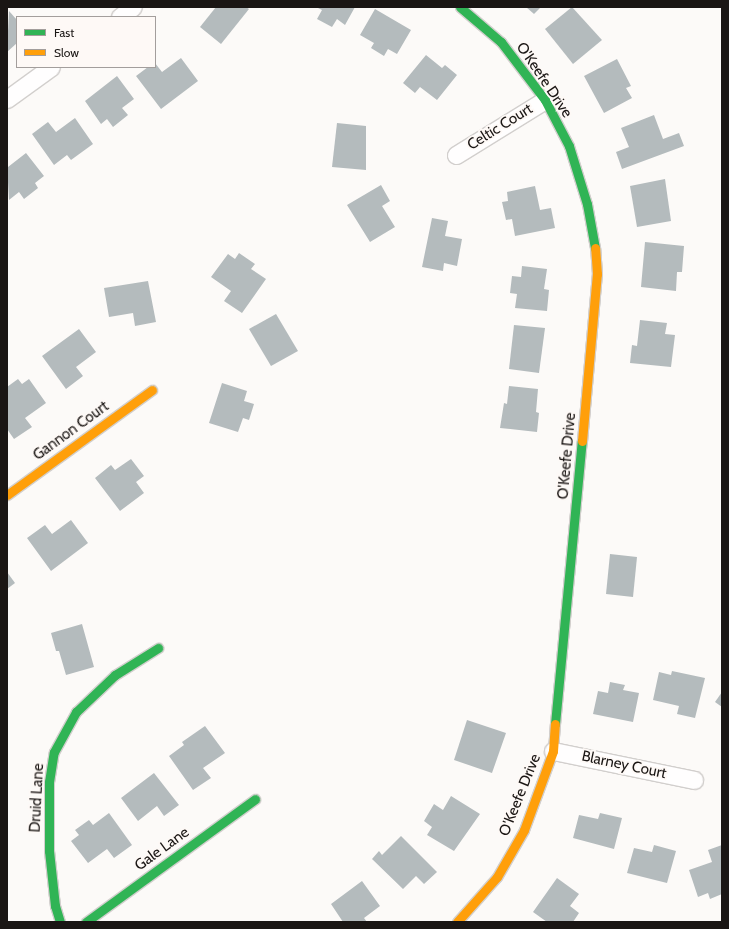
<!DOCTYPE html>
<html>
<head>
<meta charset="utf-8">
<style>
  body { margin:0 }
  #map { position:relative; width:729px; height:929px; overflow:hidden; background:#fcfaf8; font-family:Cabin,sans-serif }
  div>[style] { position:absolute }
  .building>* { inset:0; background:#b4bbbd }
  .roads { filter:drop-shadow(1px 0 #d2cfcd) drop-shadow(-1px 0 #d2cfcd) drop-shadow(0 1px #d2cfcd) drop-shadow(0 -1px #d2cfcd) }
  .street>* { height:17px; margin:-8.5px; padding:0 8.5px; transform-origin:8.5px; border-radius:8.5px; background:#fffefe }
  .fast>* { height:9px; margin:-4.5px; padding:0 4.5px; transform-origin:4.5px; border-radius:4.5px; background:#30b455 }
  .slow>* { height:9px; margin:-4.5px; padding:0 4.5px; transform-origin:4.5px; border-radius:4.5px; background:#ff9f0a }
  span { translate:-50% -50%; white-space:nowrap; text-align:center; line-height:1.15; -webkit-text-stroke:3.5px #fef9f6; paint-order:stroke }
  .street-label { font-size:15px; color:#1a1614 }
  .frame { position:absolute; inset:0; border:8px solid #1a1614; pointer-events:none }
  .legend { position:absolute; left:16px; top:16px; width:140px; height:52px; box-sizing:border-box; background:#fef9f6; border:1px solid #a39e9c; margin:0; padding:5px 7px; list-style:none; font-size:12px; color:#1a1614 }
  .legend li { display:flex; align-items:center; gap:8px; height:20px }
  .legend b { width:20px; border:1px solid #a39e9c }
</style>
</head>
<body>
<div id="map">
  <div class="building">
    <div style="clip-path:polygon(216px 7px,246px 7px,249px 9px,221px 44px,200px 27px)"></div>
    <div style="clip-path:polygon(316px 7px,355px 7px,345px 25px,337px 19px,332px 27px,317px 19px,322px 10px)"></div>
    <div style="clip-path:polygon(526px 7px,541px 7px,534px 14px)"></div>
    <div style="clip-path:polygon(572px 7px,602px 40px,573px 64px,545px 29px)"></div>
    <div style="clip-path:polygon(375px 9px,411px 30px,397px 54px,388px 49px,384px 56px,371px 48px,374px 43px,360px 35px)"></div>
    <div style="clip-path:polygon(9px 11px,17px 20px,17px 43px,7px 52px)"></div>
    <div style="clip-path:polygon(426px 55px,442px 68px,445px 65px,457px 75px,437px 100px,420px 87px,415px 93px,403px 83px)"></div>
    <div style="clip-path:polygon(181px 58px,198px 81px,161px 109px,136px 76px,148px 67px,155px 67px,155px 63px,162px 72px)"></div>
    <div style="clip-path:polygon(617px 59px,631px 86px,626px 88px,632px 98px,604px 113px,584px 76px)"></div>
    <div style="clip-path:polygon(117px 76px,134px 99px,122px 108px,128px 115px,113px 127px,107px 119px,101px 124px,85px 101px)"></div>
    <div style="clip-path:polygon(654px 115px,663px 139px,679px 133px,684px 146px,622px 169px,616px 152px,629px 147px,621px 128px)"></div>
    <div style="clip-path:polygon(75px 118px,93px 144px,71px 160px,67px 155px,54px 165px,32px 134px,48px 122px,56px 132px)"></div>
    <div style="clip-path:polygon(337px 123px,366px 126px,366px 170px,332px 167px)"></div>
    <div style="clip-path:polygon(26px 153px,44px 176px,35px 183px,38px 188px,24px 199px,19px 192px,9px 200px,7px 165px,8px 167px)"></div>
    <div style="clip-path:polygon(665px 179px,671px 221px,637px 227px,630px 186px)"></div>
    <div style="clip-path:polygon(381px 185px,390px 201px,382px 206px,395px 227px,370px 242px,347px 205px)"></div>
    <div style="clip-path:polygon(535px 186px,540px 210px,551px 208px,555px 228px,515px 236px,512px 219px,506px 220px,502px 202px,508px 201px,507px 192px)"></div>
    <div style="clip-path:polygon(432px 218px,448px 221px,445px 236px,462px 239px,457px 266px,444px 263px,443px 271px,422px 267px)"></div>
    <div style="clip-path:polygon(645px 242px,684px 246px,682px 272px,677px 272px,676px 291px,641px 287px)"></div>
    <div style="clip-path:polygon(239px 253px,255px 264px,251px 269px,266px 279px,242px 313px,224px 301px,231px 291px,211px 277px,228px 254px,235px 259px)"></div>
    <div style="clip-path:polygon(522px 266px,547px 269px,544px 289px,549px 290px,547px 311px,515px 308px,517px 294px,510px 293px,512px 276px,521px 277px)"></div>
    <div style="clip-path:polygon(148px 281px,156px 322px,135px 326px,133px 313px,109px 317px,104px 288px)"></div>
    <div style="clip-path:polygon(276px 314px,298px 351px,271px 366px,249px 329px)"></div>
    <div style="clip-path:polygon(640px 320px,667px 323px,665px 334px,675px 335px,671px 367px,630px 363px,632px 345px,637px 346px)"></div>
    <div style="clip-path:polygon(514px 325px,545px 328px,539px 373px,509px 369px)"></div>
    <div style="clip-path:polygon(79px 329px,96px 352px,76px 367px,83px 376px,66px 389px,42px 356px)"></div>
    <div style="clip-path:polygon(18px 379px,22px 384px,29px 379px,46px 403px,25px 418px,32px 427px,14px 439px,7px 429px,7px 387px)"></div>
    <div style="clip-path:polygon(222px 383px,247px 391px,244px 401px,254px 404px,249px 420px,243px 418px,238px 432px,209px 423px)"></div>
    <div style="clip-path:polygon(509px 386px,538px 389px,536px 412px,539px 413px,537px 432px,500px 428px,504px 403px,507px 404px)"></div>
    <div style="clip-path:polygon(131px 459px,144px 476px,136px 482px,144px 493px,120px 511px,95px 478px,111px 465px,115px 470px)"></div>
    <div style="clip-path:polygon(71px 520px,88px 543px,51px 571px,27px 538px,45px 525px,52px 534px)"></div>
    <div style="clip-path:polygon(610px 554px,637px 557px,633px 597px,606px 594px)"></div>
    <div style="clip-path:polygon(7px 572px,15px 583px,7px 589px)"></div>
    <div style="clip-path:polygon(82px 624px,94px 667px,66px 675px,59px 651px,56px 651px,51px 633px)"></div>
    <div style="clip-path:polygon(672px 671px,705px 678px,695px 718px,677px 714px,679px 706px,653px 700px,659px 672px,671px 675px)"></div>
    <div style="clip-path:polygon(610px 682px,625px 685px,623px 690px,639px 693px,633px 722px,593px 714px,598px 691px,608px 693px)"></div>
    <div style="clip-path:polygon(722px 692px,722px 707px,715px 702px)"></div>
    <div style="clip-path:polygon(467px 720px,506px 733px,492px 773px,454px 760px)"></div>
    <div style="clip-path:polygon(205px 726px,225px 753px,203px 768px,211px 778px,193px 790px,169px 756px,184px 745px,182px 742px)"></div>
    <div style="clip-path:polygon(154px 773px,179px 805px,164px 816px,157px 806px,138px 821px,121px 798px)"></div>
    <div style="clip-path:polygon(451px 796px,480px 814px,454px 851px,427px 835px,432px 827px,424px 821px,434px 804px,443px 810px)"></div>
    <div style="clip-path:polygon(109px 813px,132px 845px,114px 858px,107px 849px,88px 863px,71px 841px,79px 835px,75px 830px,89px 820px,93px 825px)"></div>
    <div style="clip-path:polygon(600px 813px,622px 818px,614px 849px,573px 838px,579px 815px,598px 819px)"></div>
    <div style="clip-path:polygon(401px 836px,437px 872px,424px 884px,416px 876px,403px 889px,372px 859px,379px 851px,382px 855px)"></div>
    <div style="clip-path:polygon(654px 845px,676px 851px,667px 883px,627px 873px,634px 848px,652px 852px)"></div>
    <div style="clip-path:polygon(722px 845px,722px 894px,710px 899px,708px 893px,698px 897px,689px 870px,712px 862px,708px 850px)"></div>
    <div style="clip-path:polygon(557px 878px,579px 894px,570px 906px,579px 913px,573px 922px,547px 922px,533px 912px)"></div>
    <div style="clip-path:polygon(362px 881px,380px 906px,364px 918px,367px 922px,343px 922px,331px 904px)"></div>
  </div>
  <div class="roads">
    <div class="street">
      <div style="left:120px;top:17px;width:16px;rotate:-38deg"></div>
      <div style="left:7px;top:99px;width:54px;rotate:-36deg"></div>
      <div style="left:456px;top:155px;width:105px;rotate:-31.7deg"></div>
      <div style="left:553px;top:751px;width:144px;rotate:11.6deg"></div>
    </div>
    <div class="fast">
      <div style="left:460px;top:7px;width:54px;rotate:40.5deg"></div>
      <div style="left:501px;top:42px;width:73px;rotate:52.8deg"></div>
      <div style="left:545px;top:100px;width:52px;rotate:62.4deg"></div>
      <div style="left:569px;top:146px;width:61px;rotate:72.8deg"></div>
      <div style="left:587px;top:204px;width:45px;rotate:79.7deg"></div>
      <div style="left:555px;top:724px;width:284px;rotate:-84.6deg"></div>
      <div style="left:60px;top:922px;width:17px;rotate:-107deg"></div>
      <div style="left:55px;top:906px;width:55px;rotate:-96.2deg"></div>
      <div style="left:49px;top:851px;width:69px;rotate:-90deg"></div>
      <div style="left:49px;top:782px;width:30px;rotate:-81deg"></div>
      <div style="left:54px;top:752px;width:46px;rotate:-61.2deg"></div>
      <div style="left:76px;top:712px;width:54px;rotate:-43.5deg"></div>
      <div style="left:115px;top:675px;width:51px;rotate:-32.1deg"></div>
      <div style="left:86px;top:922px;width:209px;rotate:-36deg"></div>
    </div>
    <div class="slow">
      <div style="left:582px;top:441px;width:168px;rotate:-84.9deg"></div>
      <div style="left:597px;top:274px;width:26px;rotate:-94deg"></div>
      <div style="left:7px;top:495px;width:179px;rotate:-35.9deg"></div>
      <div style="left:457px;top:922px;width:60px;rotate:-48.4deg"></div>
      <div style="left:497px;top:877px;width:54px;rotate:-60.1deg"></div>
      <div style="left:524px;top:830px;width:84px;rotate:-69.8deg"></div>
      <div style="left:553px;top:751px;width:27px;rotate:-86deg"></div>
    </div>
  </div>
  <div class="street-label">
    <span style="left:544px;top:80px;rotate:56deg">O'Keefe Drive</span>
    <span style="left:500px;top:127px;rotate:-32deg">Celtic Court</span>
    <span style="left:71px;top:431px;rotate:-36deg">Gannon Court</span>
    <span style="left:567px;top:456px;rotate:-85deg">O'Keefe Drive</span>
    <span style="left:624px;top:765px;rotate:12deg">Blarney Court</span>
    <span style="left:520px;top:795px;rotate:-68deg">O'Keefe Drive</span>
    <span style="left:37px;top:798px;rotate:-87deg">Druid Lane</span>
    <span style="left:162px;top:849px;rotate:-36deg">Gale Lane</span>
  </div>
  <div class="frame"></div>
  <ul class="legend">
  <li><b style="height:5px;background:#30b455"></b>Fast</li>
  <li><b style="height:5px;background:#ff9f0a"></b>Slow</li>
  </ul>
</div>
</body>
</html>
